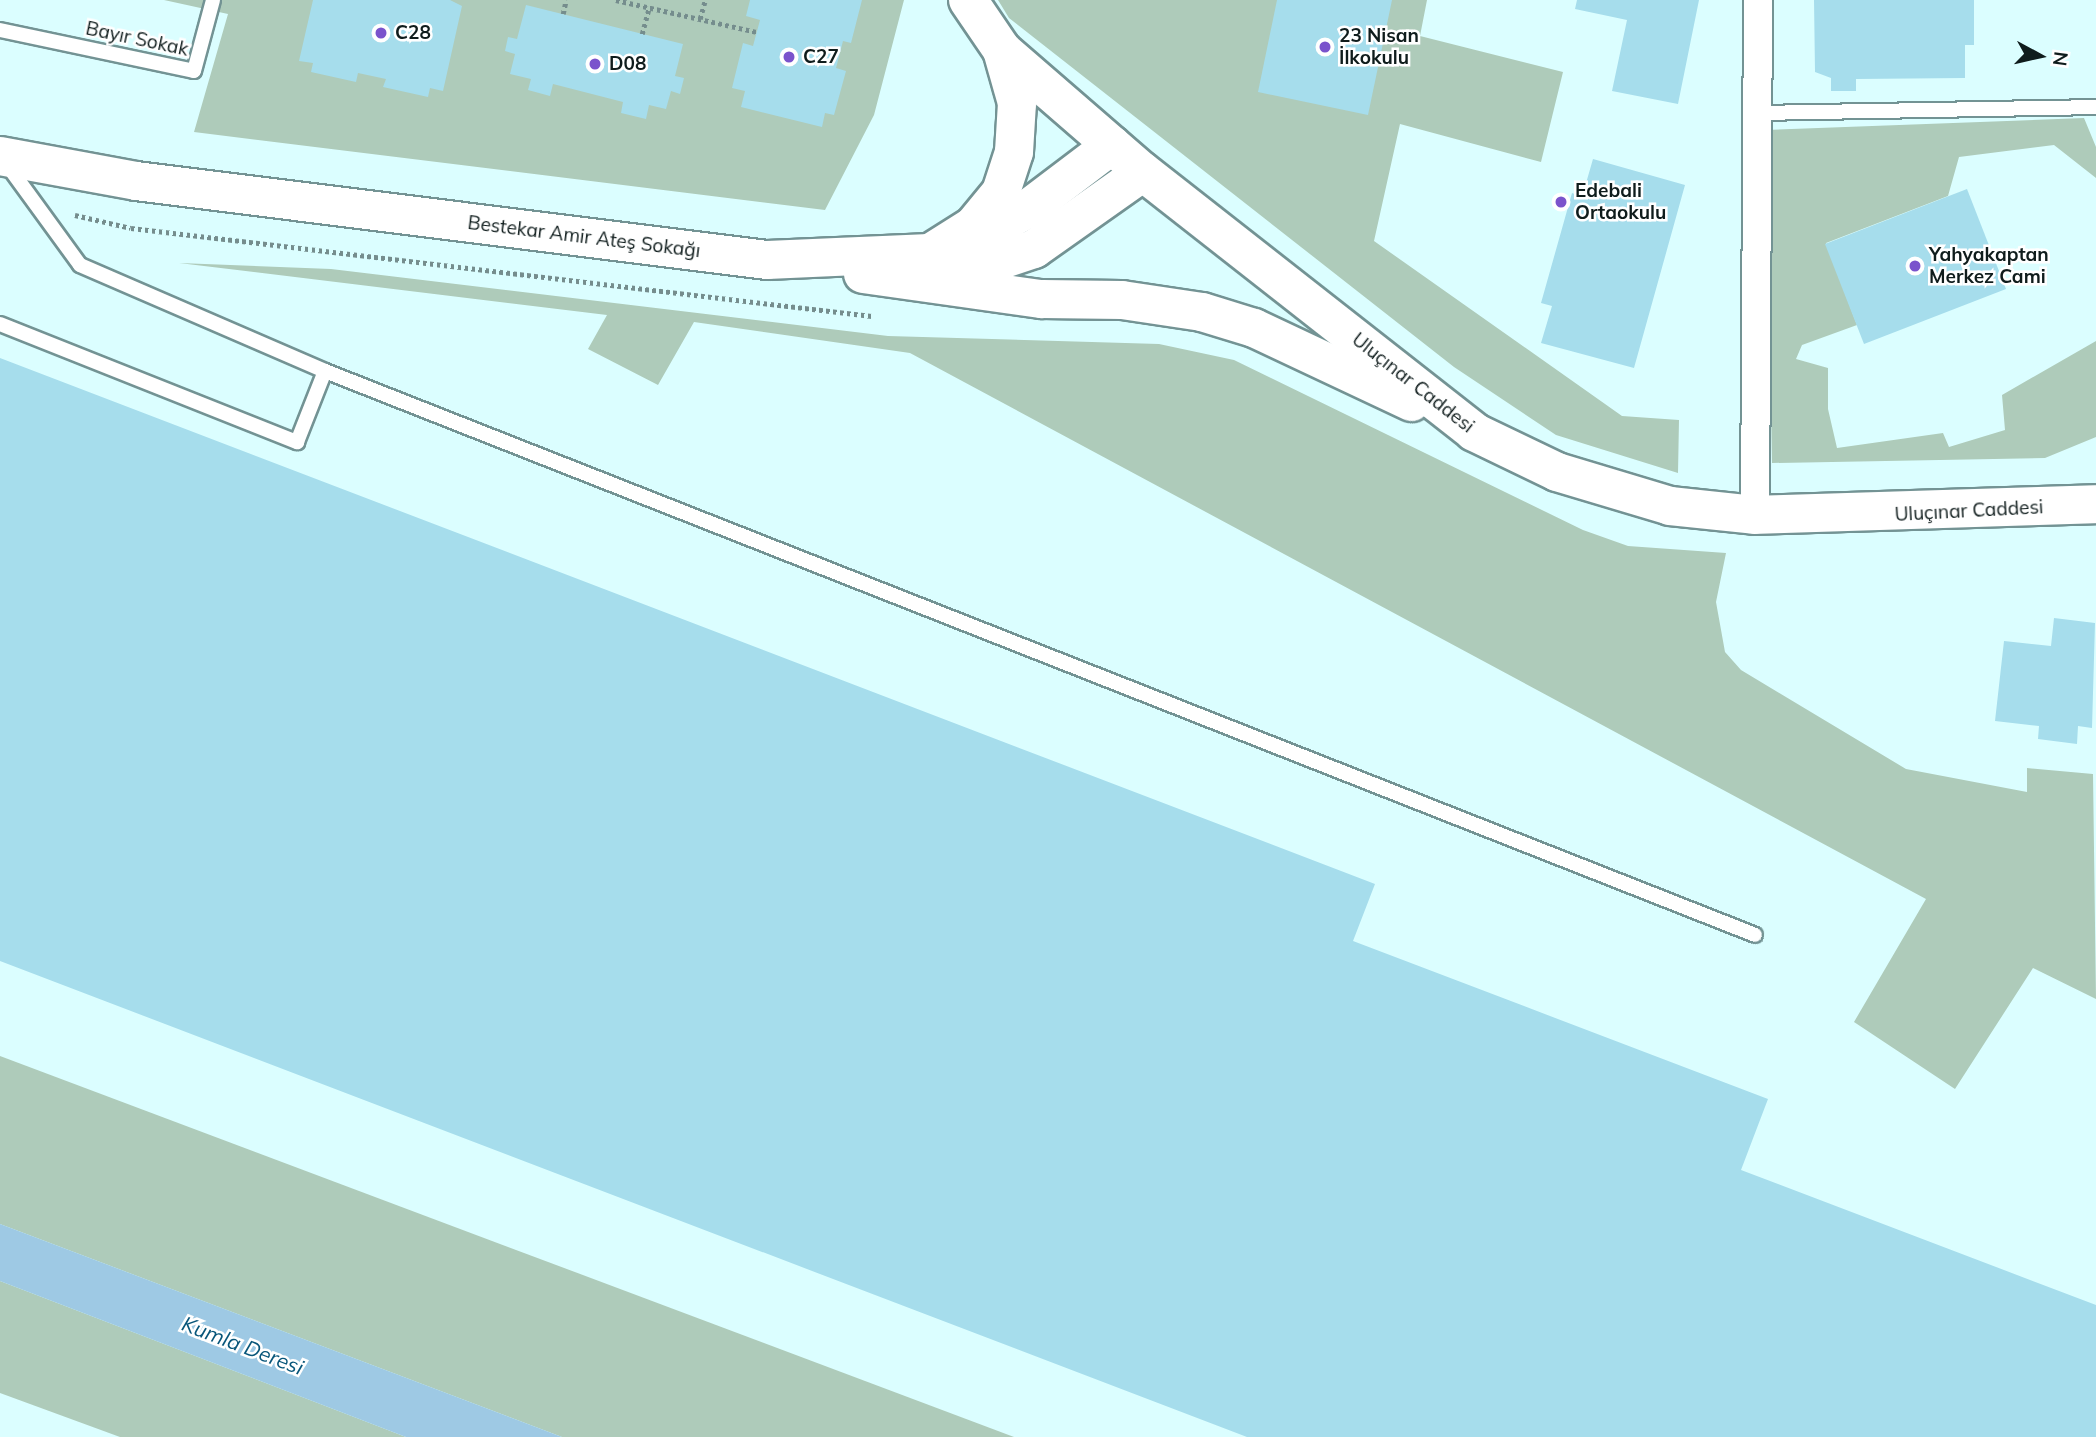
<!DOCTYPE html>
<html>
<head>
<meta charset="utf-8">
<style>
  body { margin:0 }
  #map { position:relative; width:2096px; height:1437px; overflow:hidden; background:#dbfeff; font-family:Mulish,sans-serif }
  div>[style] { position:absolute }
  .green>* { inset:0; background:#aecbba }
  .water>* { inset:0; background:#9ec9e4 }
  .building>* { inset:0; background:#a6ddec }
  .path>* { height:4.5px; margin-top:-2.25px; transform-origin:0; background:repeating-linear-gradient(90deg,#758d8d 0 3.5px,transparent 0 7px) }
  .roads { filter:drop-shadow(2px 0 #739394) drop-shadow(-2px 0 #739394) drop-shadow(0 2px #739394) drop-shadow(0 -2px #739394) }
  .lane>* { height:14px; margin:-7px; padding:0 7px; transform-origin:7px; border-radius:7px; background:#fff }
  .street>* { height:28px; margin:-14px; padding:0 14px; transform-origin:14px; border-radius:14px; background:#fff }
  .primary>* { height:38px; margin:-19px; padding:0 19px; transform-origin:19px; border-radius:19px; background:#fff }
  .dots>* { width:19px; height:19px; translate:-50% -50%; box-sizing:border-box; border:4px solid #fff; border-radius:50% }
  span { translate:-50% -50%; white-space:nowrap; text-align:center; line-height:1.15; -webkit-text-stroke:5px #fff; paint-order:stroke }
  .poi-label { font-size:19px; color:#0f1c1c; font-weight:700 }
  .left { translate:0 -50%; text-align:left }
  .street-label { font-size:19px; color:#0f1c1c }
  .water-label { font-size:21px; color:#08567a; font-style:italic }
  .north { position:absolute; left:2005px; top:21px; width:70px; height:70px; -webkit-text-stroke:5px #fff; paint-order:stroke; rotate:98deg; font-size:19px; font-weight:700; line-height:28px; text-align:center; color:#0f1c1c }
  .north::after { content:''; display:block; margin:auto; width:24px; height:32px; background:#0f1c1c; clip-path:polygon(50% 0,100% 100%,50% 72%,0 100%) }
</style>
</head>
<body>
<div id="map">
  <div class="green">
    <div style="clip-path:polygon(164px 0,904px 0,874px 115px,825px 210px,194px 132px,228px 14px)"></div>
    <div style="clip-path:polygon(998px 0,1427px 0,1420px 36px,1563px 72px,1541px 162px,1400px 124px,1374px 241px,1622px 416px,1679px 420px,1678px 473px,1556px 435px,1454px 367px,1009px 18px)"></div>
    <div style="clip-path:polygon(2084px 118px,2096px 147px,2096px 178px,2054px 145px,1959px 157px,1948px 196px,1826px 243px,1857px 325px,1802px 345px,1796px 359px,1828px 368px,1828px 409px,1837px 448px,1943px 433px,1949px 447px,2005px 430px,2002px 395px,2096px 341px,2096px 437px,2045px 458px,1772px 463px,1766px 130px)"></div>
    <div style="clip-path:polygon(179px 263px,331px 269px,888px 336px,1159px 344px,1234px 360px,1583px 530px,1628px 546px,1726px 553px,1716px 602px,1725px 652px,1741px 670px,1906px 769px,2027px 792px,2027px 768px,2093px 774px,2096px 999px,2033px 968px,1955px 1089px,1854px 1022px,1926px 899px,910px 353px,694px 322px,658px 385px,588px 349px,607px 315px)"></div>
    <div style="clip-path:polygon(0 1056px,1014px 1437px,562px 1437px,0 1224px)"></div>
    <div style="clip-path:polygon(0 1281px,406px 1437px,120px 1437px,0 1393px)"></div>
  </div>
  <div class="water">
    <div style="clip-path:polygon(0 1224px,562px 1437px,406px 1437px,0 1281px)"></div>
  </div>
  <div class="building">
    <div style="clip-path:polygon(313px 0,450px 0,462px 6px,443px 91px,430px 88px,428px 97px,383px 87px,386px 79px,358px 73px,356px 82px,311px 72px,313px 63px,299px 61px)"></div>
    <div style="clip-path:polygon(750px 0,862px 0,851px 43px,843px 41px,836px 68px,846px 71px,834px 115px,825px 113px,822px 127px,741px 107px,745px 91px,732px 88px,743px 43px,753px 46px,760px 20px,746px 16px)"></div>
    <div style="clip-path:polygon(1277px 0,1392px 0,1368px 115px,1258px 92px)"></div>
    <div style="clip-path:polygon(1577px 0,1699px 0,1678px 104px,1612px 91px,1627px 20px,1575px 9px)"></div>
    <div style="clip-path:polygon(1814px 0,1974px 0,1974px 45px,1965px 45px,1965px 78px,1856px 79px,1856px 91px,1831px 91px,1831px 78px,1815px 72px)"></div>
    <div style="clip-path:polygon(526px 5px,683px 44px,675px 76px,684px 78px,680px 94px,671px 91px,666px 109px,649px 105px,646px 119px,621px 113px,623px 102px,553px 84px,550px 96px,528px 90px,531px 79px,510px 74px,515px 54px,505px 51px,508px 37px,517px 39px)"></div>
    <div style="clip-path:polygon(1593px 159px,1685px 185px,1634px 368px,1541px 343px,1552px 306px,1541px 303px,1572px 193px,1582px 197px)"></div>
    <div style="clip-path:polygon(1967px 189px,2006px 289px,1864px 344px,1825px 244px)"></div>
    <div style="clip-path:polygon(0 358px,1375px 884px,1353px 941px,1768px 1099px,1741px 1170px,2096px 1305px,2096px 1437px,1247px 1437px,0 961px)"></div>
    <div style="clip-path:polygon(2054px 618px,2095px 623px,2092px 728px,2078px 726px,2077px 744px,2038px 739px,2039px 726px,1995px 721px,2004px 641px,2051px 646px)"></div>
  </div>
  <div class="path">
    <div style="left:616px;top:0;width:145px;rotate:12.8deg"></div>
    <div style="left:563px;top:14px;width:14px;rotate:-78deg"></div>
    <div style="left:700px;top:19px;width:20px;rotate:-75deg"></div>
    <div style="left:642px;top:34px;width:28px;rotate:-75deg"></div>
    <div style="left:75px;top:215px;width:57px;rotate:13.1deg"></div>
    <div style="left:131px;top:228px;width:746px;rotate:6.77deg"></div>
  </div>
  <div class="roads">
    <div class="lane">
      <div style="left:0;top:30px;width:198px;rotate:11.9deg"></div>
      <div style="left:194px;top:71px;width:73px;rotate:-75deg"></div>
      <div style="left:1757px;top:113px;width:339px;rotate:-1deg"></div>
      <div style="left:0;top:324px;width:320px;rotate:21.7deg"></div>
      <div style="left:297px;top:442px;width:76px;rotate:-68.5deg"></div>
      <div style="left:325px;top:371px;width:267px;rotate:-156.6deg"></div>
      <div style="left:80px;top:265px;width:122px;rotate:-126deg"></div>
      <div style="left:325px;top:371px;width:1537px;rotate:21.52deg"></div>
    </div>
    <div class="street">
      <div style="left:1755px;top:515px;width:515px;rotate:-89.67deg"></div>
    </div>
    <div class="primary">
      <div style="left:968px;top:0;width:60px;rotate:55.8deg"></div>
      <div style="left:1002px;top:50px;width:186px;rotate:40.9deg"></div>
      <div style="left:1143px;top:172px;width:421px;rotate:38.1deg"></div>
      <div style="left:1474px;top:432px;width:92px;rotate:25.7deg"></div>
      <div style="left:1557px;top:472px;width:118px;rotate:16.7deg"></div>
      <div style="left:1670px;top:506px;width:85px;rotate:6deg"></div>
      <div style="left:1755px;top:515px;width:341px;rotate:-1.8deg"></div>
      <div style="left:0;top:156px;width:138px;rotate:10.4deg"></div>
      <div style="left:136px;top:181px;width:636px;rotate:7.14deg"></div>
      <div style="left:767px;top:260px;width:163px;rotate:-2.5deg"></div>
      <div style="left:930px;top:253px;width:51px;rotate:-32.1deg"></div>
      <div style="left:973px;top:226px;width:44px;rotate:-50.5deg"></div>
      <div style="left:1001px;top:192px;width:42px;rotate:-72deg"></div>
      <div style="left:1014px;top:152px;width:49px;rotate:-86.5deg"></div>
      <div style="left:1017px;top:103px;width:55px;rotate:-105.8deg"></div>
      <div style="left:969px;top:242px;width:69px;rotate:-29.5deg"></div>
      <div style="left:1029px;top:208px;width:104px;rotate:-37.2deg"></div>
      <div style="left:938px;top:272px;width:42px;rotate:-6.8deg"></div>
      <div style="left:980px;top:267px;width:57px;rotate:-18.4deg"></div>
      <div style="left:1034px;top:249px;width:133px;rotate:-35.2deg"></div>
      <div style="left:863px;top:274px;width:181px;rotate:8deg"></div>
      <div style="left:1042px;top:299px;width:80px;rotate:0.7deg"></div>
      <div style="left:1122px;top:300px;width:81px;rotate:8.5deg"></div>
      <div style="left:1202px;top:312px;width:54px;rotate:17.1deg"></div>
      <div style="left:1254px;top:328px;width:174px;rotate:25.2deg"></div>
    </div>
  </div>
  <div class="dots">
    <div style="left:381px;top:33px;background:#7a53cc"></div>
    <div style="left:1325px;top:47px;background:#7a53cc"></div>
    <div style="left:789px;top:57px;background:#7a53cc"></div>
    <div style="left:595px;top:64px;background:#7a53cc"></div>
    <div style="left:1561px;top:202px;background:#7a53cc"></div>
    <div style="left:1915px;top:266px;background:#7a53cc"></div>
  </div>
  <div class="poi-label">
    <span class="left" style="left:395px;top:33px">C28</span>
    <span class="left" style="left:1339px;top:47px">23 Nisan<br>İlkokulu</span>
    <span class="left" style="left:803px;top:57px">C27</span>
    <span class="left" style="left:609px;top:64px">D08</span>
    <span class="left" style="left:1575px;top:202px">Edebali<br>Ortaokulu</span>
    <span class="left" style="left:1929px;top:266px">Yahyakaptan<br>Merkez Cami</span>
  </div>
  <div class="street-label">
    <span style="left:137px;top:39px;rotate:12deg">Bayır Sokak</span>
    <span style="left:584px;top:237px;rotate:7deg">Bestekar Amir Ateş Sokağı</span>
    <span style="left:1413px;top:383px;rotate:38deg">Uluçınar Caddesi</span>
    <span style="left:1969px;top:511px;rotate:-3deg">Uluçınar Caddesi</span>
  </div>
  <div class="water-label">
    <span style="left:243px;top:1345px;rotate:21deg">Kumla Deresi</span>
  </div>
  <div class="north">N</div>
</div>
</body>
</html>
